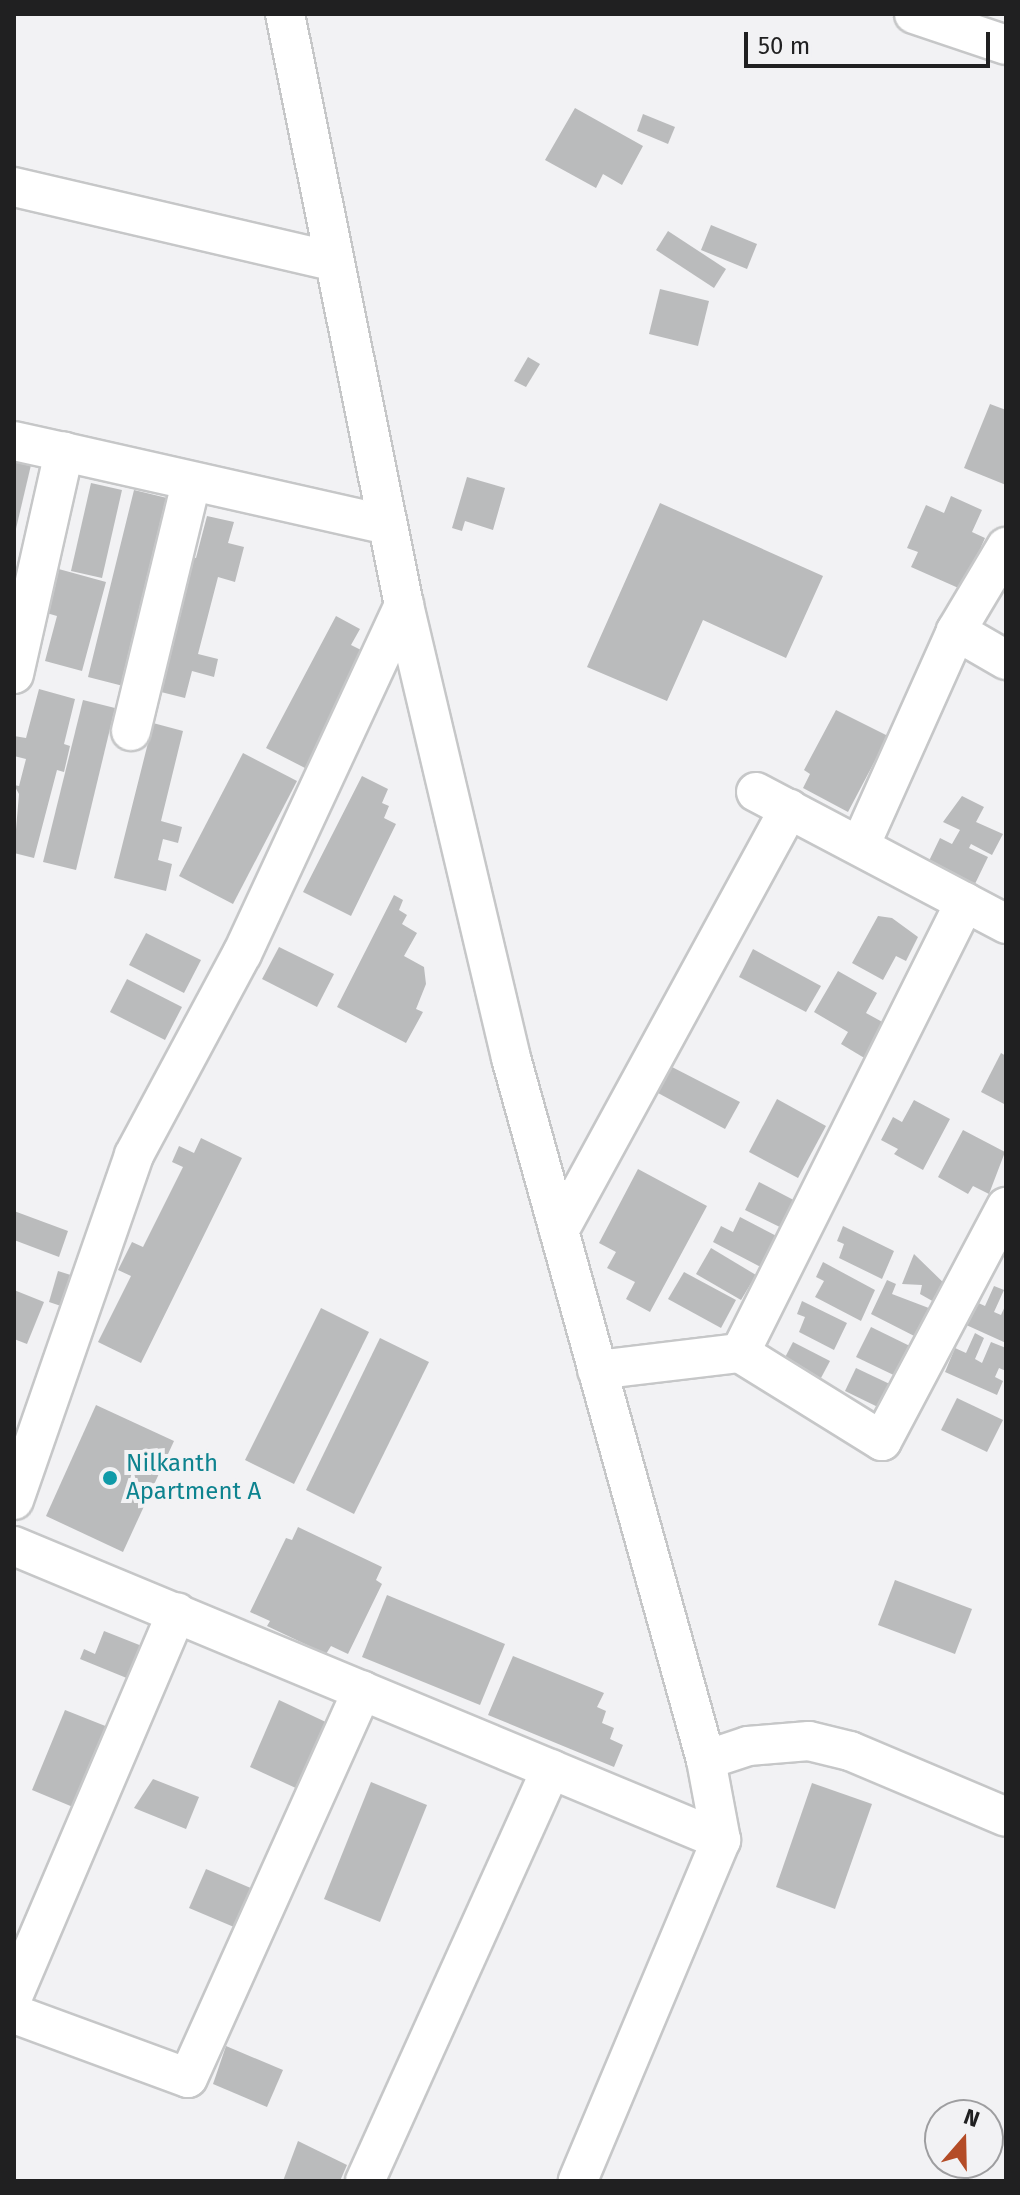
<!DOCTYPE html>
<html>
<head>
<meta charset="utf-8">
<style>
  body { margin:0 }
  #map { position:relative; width:1020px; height:2195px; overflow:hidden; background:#f2f2f4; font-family:"Fira Sans",sans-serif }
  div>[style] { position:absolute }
  .building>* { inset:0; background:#babbbc }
  .roads { filter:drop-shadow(2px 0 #c6c7c8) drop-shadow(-2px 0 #c6c7c8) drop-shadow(0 2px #c6c7c8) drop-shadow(0 -2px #c6c7c8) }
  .street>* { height:38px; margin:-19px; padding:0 19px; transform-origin:19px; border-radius:19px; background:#fff }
  .dots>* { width:22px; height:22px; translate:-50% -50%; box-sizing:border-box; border:4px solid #f2f2f4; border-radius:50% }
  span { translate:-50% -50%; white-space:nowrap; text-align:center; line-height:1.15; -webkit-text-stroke:8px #f2f2f4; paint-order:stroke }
  .culture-label { font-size:24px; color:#0d838f }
  .left { translate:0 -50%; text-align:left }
  .frame { position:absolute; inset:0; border:16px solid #202021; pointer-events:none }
  .north { position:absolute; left:924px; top:2099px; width:80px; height:80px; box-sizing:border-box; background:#f2f2f4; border:2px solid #9e9ea0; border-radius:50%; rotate:20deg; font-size:22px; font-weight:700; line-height:32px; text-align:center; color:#202021 }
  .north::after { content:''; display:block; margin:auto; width:28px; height:36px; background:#b44c27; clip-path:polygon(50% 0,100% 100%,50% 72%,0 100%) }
  .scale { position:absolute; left:744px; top:32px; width:246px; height:36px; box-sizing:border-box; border:4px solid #202021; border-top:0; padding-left:10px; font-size:24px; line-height:28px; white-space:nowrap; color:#202021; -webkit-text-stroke:6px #f2f2f4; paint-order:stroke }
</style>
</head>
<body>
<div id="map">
  <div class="building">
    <div style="clip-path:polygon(575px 108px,643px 146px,622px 185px,603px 174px,596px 188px,545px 160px)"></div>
    <div style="clip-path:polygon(643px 114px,675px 127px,668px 144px,637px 131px)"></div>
    <div style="clip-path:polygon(711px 225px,757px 244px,747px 269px,701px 250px)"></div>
    <div style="clip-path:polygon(668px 231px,726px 269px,714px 288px,656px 250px)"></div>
    <div style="clip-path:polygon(660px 289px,709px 301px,698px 346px,649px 334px)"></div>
    <div style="clip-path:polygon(528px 357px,540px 364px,526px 387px,514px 381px)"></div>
    <div style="clip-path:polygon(990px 404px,1006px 410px,1006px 485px,964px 468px)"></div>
    <div style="clip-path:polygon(14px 461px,31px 465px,15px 533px,14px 532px)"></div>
    <div style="clip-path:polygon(467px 477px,505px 488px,493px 530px,465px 521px,462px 531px,452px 528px)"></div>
    <div style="clip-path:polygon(91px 483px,122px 490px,102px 578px,71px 571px)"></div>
    <div style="clip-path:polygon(134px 490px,167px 498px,127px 659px,138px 662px,131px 688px,88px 677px)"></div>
    <div style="clip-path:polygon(951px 496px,982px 510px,972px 532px,985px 538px,981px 547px,991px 551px,972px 594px,911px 567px,918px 552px,907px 548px,926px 505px,944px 513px)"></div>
    <div style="clip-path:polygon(660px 503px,823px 576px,786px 658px,703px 620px,667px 701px,587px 667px)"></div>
    <div style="clip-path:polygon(207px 516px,234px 522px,228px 543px,244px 547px,235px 582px,218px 577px,198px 654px,218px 659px,214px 677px,192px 671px,185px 698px,157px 691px,189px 576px,180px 574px,185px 556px,196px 558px)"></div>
    <div style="clip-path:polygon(55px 568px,106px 582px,82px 671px,45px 661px,57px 616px,43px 612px)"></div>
    <div style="clip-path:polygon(336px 616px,360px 629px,351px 645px,367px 653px,325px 744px,320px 740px,305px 768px,266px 748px)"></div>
    <div style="clip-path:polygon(39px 689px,75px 699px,64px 744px,70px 746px,64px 772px,57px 770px,34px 858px,14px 853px,19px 794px,14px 785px,19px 786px,26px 759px,14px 756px,14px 736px,26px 738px)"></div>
    <div style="clip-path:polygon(83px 700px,115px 708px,76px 870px,43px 862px)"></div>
    <div style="clip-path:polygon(836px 710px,888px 736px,848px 812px,803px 788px,810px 774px,804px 770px)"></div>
    <div style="clip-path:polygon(153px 723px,183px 731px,161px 821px,182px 827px,178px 843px,163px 839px,158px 860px,172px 864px,166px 891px,114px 878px)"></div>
    <div style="clip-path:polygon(243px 753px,297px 781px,233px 904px,179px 876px)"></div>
    <div style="clip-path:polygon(362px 776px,388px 789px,382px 803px,389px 806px,384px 818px,396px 824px,351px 916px,303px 892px)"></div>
    <div style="clip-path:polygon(962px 796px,984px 807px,976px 822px,1003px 834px,992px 855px,971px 844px,969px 848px,988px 857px,973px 888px,927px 865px,940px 838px,952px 844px,960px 830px,943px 822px)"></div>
    <div style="clip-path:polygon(394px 895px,403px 900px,399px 910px,407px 915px,402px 924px,417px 933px,404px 956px,424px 967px,426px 984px,416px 1009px,423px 1012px,406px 1043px,337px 1007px)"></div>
    <div style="clip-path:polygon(878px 916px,892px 918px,918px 937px,906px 961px,896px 956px,883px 980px,852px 963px)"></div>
    <div style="clip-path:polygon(146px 933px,201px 960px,184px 993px,129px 965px)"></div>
    <div style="clip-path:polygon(279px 947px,334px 974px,317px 1007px,262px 979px)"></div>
    <div style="clip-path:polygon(753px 949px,821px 986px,806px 1012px,739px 977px)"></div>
    <div style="clip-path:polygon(838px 971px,877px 993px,866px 1013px,886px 1024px,866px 1059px,841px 1044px,848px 1032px,814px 1012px)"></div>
    <div style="clip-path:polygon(127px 979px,182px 1007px,165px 1040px,110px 1012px)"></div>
    <div style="clip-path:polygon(1001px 1053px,1006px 1056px,1006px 1105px,981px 1092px)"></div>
    <div style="clip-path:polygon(672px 1067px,740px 1102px,725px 1129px,658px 1093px)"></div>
    <div style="clip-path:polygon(777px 1099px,826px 1126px,798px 1178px,749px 1152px)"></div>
    <div style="clip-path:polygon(914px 1100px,950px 1119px,923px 1170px,894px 1154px,898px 1149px,881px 1140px,893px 1117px,902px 1122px)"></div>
    <div style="clip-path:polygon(963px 1130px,1005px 1152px,989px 1194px,973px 1186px,968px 1194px,938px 1177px)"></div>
    <div style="clip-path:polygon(201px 1138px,242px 1158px,141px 1363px,98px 1342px,131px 1276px,118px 1270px,132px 1242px,143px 1247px,183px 1167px,172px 1162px,179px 1146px,194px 1153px)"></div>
    <div style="clip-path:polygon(638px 1169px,707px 1206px,650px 1312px,626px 1299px,635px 1282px,607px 1268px,616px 1252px,599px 1243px)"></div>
    <div style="clip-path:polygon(759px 1182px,807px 1207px,794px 1234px,745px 1210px)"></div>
    <div style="clip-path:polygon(14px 1211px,68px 1231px,59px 1257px,14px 1240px)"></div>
    <div style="clip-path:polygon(740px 1217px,790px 1243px,774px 1274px,713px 1242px,721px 1226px,733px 1232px)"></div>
    <div style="clip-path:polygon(843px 1226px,894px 1251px,882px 1279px,839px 1258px,844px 1244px,837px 1241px)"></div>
    <div style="clip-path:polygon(711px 1248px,756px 1275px,741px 1300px,696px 1274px)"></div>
    <div style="clip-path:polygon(914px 1254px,950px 1289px,943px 1307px,920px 1294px,922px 1285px,902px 1284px)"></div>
    <div style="clip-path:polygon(823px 1262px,875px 1290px,861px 1321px,815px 1297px,824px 1281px,816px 1277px)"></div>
    <div style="clip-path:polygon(58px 1271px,77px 1277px,67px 1308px,49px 1302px)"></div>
    <div style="clip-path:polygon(684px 1272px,736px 1300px,721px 1328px,668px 1299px)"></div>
    <div style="clip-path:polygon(887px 1280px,896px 1284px,892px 1294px,934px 1310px,928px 1343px,871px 1314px)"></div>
    <div style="clip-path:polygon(994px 1286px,1004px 1290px,994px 1312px,1001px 1315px,1006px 1304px,1006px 1343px,964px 1324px,974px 1301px,985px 1306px)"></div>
    <div style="clip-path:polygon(14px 1290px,44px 1302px,27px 1344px,14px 1339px)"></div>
    <div style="clip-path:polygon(802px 1301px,847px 1323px,834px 1350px,799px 1332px,805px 1317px,797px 1314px)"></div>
    <div style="clip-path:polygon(321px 1308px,369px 1332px,294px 1484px,245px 1460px)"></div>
    <div style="clip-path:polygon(871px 1327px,918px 1350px,904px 1380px,856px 1357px)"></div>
    <div style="clip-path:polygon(975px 1333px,984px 1338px,975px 1359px,982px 1363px,991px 1342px,1006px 1348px,1006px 1371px,999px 1368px,995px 1377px,1003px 1381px,997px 1395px,945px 1372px,955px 1348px,966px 1353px)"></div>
    <div style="clip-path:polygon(380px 1338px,429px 1362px,354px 1514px,306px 1490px)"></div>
    <div style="clip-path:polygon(793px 1342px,830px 1361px,812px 1395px,778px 1371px)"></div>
    <div style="clip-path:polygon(856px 1368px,896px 1387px,884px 1410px,845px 1391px)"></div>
    <div style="clip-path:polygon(957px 1398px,1003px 1420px,987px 1452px,941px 1430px)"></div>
    <div style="clip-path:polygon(96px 1405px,174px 1441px,123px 1552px,46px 1516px)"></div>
    <div style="clip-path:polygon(298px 1527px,382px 1567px,376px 1580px,382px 1584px,348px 1654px,331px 1646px,326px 1654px,267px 1626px,270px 1621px,250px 1612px,286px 1538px,292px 1540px)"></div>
    <div style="clip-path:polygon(895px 1580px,972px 1609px,955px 1654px,878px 1625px)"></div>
    <div style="clip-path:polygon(387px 1595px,505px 1644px,480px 1705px,362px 1657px)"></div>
    <div style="clip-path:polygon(104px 1631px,147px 1648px,134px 1681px,80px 1659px,84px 1649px,95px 1654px)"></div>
    <div style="clip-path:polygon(513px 1656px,604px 1693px,597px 1707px,606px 1711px,602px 1723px,614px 1728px,610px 1739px,623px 1745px,614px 1767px,488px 1715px)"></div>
    <div style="clip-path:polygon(279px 1700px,330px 1724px,298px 1789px,250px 1767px)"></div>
    <div style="clip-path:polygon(65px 1710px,118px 1731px,85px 1812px,32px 1790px)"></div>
    <div style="clip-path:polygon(153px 1779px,199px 1797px,186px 1829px,134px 1808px)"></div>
    <div style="clip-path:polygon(371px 1782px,427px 1805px,380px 1922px,324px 1899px)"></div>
    <div style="clip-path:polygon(812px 1783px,872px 1804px,835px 1909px,776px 1887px)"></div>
    <div style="clip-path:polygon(206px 1869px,258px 1891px,241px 1930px,189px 1908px)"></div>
    <div style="clip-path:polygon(226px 2046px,283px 2070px,267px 2107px,213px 2084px)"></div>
    <div style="clip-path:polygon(298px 2141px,347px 2165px,340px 2181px,283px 2181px)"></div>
  </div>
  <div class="roads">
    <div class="street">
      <div style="left:285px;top:14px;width:603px;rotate:78.62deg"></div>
      <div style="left:404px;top:605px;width:465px;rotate:76.7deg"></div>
      <div style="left:511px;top:1058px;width:729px;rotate:74.48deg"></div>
      <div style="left:706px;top:1760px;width:81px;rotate:79.4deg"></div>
      <div style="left:721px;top:1840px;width:370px;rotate:112.8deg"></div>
      <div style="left:914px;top:14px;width:97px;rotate:18.6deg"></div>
      <div style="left:14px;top:187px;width:327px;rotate:13.1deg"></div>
      <div style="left:14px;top:441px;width:51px;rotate:12.4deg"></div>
      <div style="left:956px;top:631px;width:58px;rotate:30.1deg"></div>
      <div style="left:14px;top:674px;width:228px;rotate:-77.3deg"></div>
      <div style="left:64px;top:452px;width:331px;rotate:12.7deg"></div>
      <div style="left:131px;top:731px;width:255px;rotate:-76.4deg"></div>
      <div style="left:756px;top:792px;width:283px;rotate:27.8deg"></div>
      <div style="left:860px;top:846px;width:235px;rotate:-65.9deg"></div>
      <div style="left:956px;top:631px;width:98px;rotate:-59.2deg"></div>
      <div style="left:559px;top:1231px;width:481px;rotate:-61.4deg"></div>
      <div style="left:740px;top:1353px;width:504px;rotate:-63.49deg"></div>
      <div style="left:597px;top:1370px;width:144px;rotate:-6.8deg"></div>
      <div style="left:740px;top:1353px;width:167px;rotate:31.8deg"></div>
      <div style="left:882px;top:1441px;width:265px;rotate:-62.1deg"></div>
      <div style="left:14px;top:1500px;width:365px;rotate:-70.8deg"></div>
      <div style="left:134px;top:1155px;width:228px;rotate:-61.8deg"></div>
      <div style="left:242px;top:954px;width:385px;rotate:-65.1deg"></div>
      <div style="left:14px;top:1546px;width:766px;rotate:22.58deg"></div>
      <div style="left:706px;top:1760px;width:44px;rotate:-18.4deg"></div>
      <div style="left:748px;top:1746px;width:61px;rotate:-4.7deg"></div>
      <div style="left:809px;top:1741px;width:42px;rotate:13.7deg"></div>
      <div style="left:850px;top:1751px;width:169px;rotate:22.9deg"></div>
      <div style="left:14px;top:1994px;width:415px;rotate:-66.9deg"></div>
      <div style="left:14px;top:2014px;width:185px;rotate:20.2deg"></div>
      <div style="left:188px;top:2078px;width:425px;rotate:-65.8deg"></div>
      <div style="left:365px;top:2181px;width:452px;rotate:-65.7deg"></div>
    </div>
  </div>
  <div class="dots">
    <div style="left:110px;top:1478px;background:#0f9aa8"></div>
  </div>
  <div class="culture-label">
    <span class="left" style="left:126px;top:1478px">Nilkanth<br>Apartment A</span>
  </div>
  <div class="frame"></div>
  <div class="north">N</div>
  <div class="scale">50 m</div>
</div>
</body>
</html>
